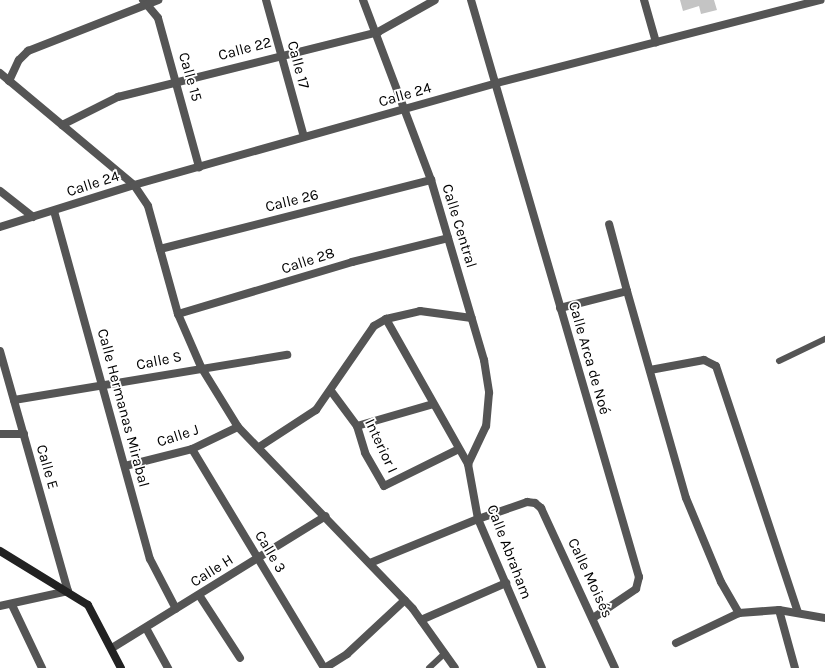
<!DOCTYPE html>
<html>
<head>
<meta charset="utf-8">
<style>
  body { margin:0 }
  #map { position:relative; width:825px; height:668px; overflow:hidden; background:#fff; font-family:Karla,sans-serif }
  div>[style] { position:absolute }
  .building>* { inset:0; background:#c4c4c4 }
  .lane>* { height:6px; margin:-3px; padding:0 3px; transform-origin:3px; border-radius:3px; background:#555 }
  .street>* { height:8px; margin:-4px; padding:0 4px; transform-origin:4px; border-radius:4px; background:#555 }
  .secondary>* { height:8px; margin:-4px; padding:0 4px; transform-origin:4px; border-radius:4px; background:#222 }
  span { translate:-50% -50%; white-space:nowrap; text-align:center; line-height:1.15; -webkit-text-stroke:3.5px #fff; paint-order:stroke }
  .street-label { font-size:15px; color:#000 }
</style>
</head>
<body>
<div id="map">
  <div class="building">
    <div style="clip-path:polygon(680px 0,714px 0,717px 10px,701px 14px,699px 6px,683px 11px)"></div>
  </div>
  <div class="lane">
    <div style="left:779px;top:361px;width:51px;rotate:-25.6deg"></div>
    <div style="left:429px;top:668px;width:22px;rotate:-43deg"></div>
  </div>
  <div class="street">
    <div style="left:143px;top:0;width:23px;rotate:50deg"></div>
    <div style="left:158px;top:18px;width:155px;rotate:74.6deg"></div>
    <div style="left:266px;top:0;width:142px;rotate:74.5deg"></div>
    <div style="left:363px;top:0;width:192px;rotate:69.3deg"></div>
    <div style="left:431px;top:180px;width:188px;rotate:73.6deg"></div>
    <div style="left:484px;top:360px;width:33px;rotate:81deg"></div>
    <div style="left:489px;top:393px;width:33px;rotate:95deg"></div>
    <div style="left:486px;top:426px;width:42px;rotate:115.3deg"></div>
    <div style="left:471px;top:0;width:601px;rotate:73.77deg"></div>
    <div style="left:639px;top:577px;width:12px;rotate:104deg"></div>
    <div style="left:636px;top:589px;width:52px;rotate:146deg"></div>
    <div style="left:644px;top:0;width:44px;rotate:74.1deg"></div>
    <div style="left:0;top:73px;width:175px;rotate:39.9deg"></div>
    <div style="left:134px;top:185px;width:25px;rotate:56deg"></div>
    <div style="left:148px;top:206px;width:112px;rotate:74.5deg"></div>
    <div style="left:178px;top:314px;width:58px;rotate:66.5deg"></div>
    <div style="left:201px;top:367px;width:70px;rotate:58.3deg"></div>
    <div style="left:238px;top:427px;width:252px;rotate:46.1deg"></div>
    <div style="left:413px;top:609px;width:72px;rotate:54.6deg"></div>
    <div style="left:9px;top:81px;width:23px;rotate:-65deg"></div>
    <div style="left:19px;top:60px;width:13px;rotate:-45deg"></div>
    <div style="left:28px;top:51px;width:140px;rotate:-21.4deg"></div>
    <div style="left:62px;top:125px;width:63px;rotate:-26.6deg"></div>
    <div style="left:118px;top:97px;width:268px;rotate:-14deg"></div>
    <div style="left:378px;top:32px;width:65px;rotate:-29.3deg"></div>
    <div style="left:0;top:191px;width:42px;rotate:38.2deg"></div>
    <div style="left:54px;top:211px;width:361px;rotate:74.6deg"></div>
    <div style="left:150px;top:559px;width:56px;rotate:62.5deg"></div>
    <div style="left:0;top:227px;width:140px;rotate:-17.4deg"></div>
    <div style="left:134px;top:185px;width:377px;rotate:-15.7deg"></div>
    <div style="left:497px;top:83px;width:334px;rotate:-14.4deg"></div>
    <div style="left:160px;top:249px;width:280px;rotate:-14.3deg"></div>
    <div style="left:627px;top:291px;width:215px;rotate:74.1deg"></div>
    <div style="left:686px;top:498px;width:91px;rotate:67.4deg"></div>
    <div style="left:721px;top:582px;width:36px;rotate:60deg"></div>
    <div style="left:560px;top:308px;width:69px;rotate:-14.2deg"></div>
    <div style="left:627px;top:291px;width:69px;rotate:-105deg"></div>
    <div style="left:178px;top:314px;width:182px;rotate:-16.6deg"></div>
    <div style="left:352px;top:262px;width:99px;rotate:-14deg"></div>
    <div style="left:386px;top:319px;width:167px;rotate:60.5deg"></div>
    <div style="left:468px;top:464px;width:56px;rotate:79.7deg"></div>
    <div style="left:478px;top:519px;width:162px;rotate:66.8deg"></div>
    <div style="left:0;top:351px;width:249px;rotate:74.2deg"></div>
    <div style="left:68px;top:591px;width:70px;rotate:167.6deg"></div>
    <div style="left:650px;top:370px;width:55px;rotate:-10.5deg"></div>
    <div style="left:704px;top:360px;width:13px;rotate:27deg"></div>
    <div style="left:716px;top:366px;width:260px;rotate:71.6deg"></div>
    <div style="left:331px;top:391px;width:44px;rotate:53.4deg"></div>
    <div style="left:357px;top:426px;width:28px;rotate:73deg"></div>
    <div style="left:365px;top:453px;width:38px;rotate:60deg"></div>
    <div style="left:384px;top:486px;width:81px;rotate:-26.3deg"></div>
    <div style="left:14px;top:400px;width:277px;rotate:-9.4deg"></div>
    <div style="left:357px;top:426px;width:79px;rotate:-16.1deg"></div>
    <div style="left:0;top:434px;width:24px"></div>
    <div style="left:259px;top:447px;width:68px;rotate:-33deg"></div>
    <div style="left:316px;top:410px;width:102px;rotate:-55.4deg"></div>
    <div style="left:374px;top:326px;width:14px;rotate:-30deg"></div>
    <div style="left:386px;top:319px;width:35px;rotate:-13deg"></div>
    <div style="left:420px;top:311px;width:52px;rotate:7.7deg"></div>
    <div style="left:192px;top:449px;width:256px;rotate:58.9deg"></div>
    <div style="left:125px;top:466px;width:69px;rotate:-14.2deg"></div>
    <div style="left:192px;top:449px;width:51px;rotate:-25.6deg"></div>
    <div style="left:370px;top:563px;width:117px;rotate:-22.2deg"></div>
    <div style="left:478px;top:519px;width:52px;rotate:-19.1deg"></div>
    <div style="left:527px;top:502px;width:8px;rotate:7deg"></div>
    <div style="left:535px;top:503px;width:8px;rotate:40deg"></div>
    <div style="left:541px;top:508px;width:176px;rotate:65.2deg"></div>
    <div style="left:199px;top:595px;width:75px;rotate:56.9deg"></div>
    <div style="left:12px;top:605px;width:70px;rotate:64.5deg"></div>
    <div style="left:779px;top:610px;width:60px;rotate:74.6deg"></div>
    <div style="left:421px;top:620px;width:93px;rotate:-23.5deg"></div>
    <div style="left:146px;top:628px;width:46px;rotate:61.2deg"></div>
    <div style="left:676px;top:643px;width:70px;rotate:-25.5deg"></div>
    <div style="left:739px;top:613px;width:40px;rotate:-4.3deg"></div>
    <div style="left:779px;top:610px;width:47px;rotate:9.9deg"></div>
    <div style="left:112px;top:648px;width:251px;rotate:-31.7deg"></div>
    <div style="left:325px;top:668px;width:26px;rotate:-32deg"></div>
    <div style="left:347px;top:654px;width:79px;rotate:-43deg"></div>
  </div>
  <div class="secondary">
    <div style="left:0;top:551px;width:103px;rotate:31.5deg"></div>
    <div style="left:88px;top:605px;width:71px;rotate:62.4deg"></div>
  </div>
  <div class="street-label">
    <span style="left:245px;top:49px;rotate:-15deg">Calle 22</span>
    <span style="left:298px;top:65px;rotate:75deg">Calle 17</span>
    <span style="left:190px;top:77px;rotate:74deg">Calle 15</span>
    <span style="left:405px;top:95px;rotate:-16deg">Calle 24</span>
    <span style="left:93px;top:184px;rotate:-18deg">Calle 24</span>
    <span style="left:292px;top:201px;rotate:-14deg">Calle 26</span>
    <span style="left:459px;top:226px;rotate:73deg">Calle Central</span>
    <span style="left:308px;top:261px;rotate:-18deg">Calle 28</span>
    <span style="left:589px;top:358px;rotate:74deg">Calle Arca de Noé</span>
    <span style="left:159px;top:361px;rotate:-11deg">Calle S</span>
    <span style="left:123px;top:408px;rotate:75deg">Calle Hermanas Mirabal</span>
    <span style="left:178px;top:436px;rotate:-18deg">Calle J</span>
    <span style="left:381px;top:446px;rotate:65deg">Interior I</span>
    <span style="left:47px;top:467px;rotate:74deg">Calle E</span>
    <span style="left:270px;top:552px;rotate:59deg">Calle 3</span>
    <span style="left:509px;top:552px;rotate:69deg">Calle Abraham</span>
    <span style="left:212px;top:571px;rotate:-32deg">Calle H</span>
    <span style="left:590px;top:578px;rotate:65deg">Calle Moisés</span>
  </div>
</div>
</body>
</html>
